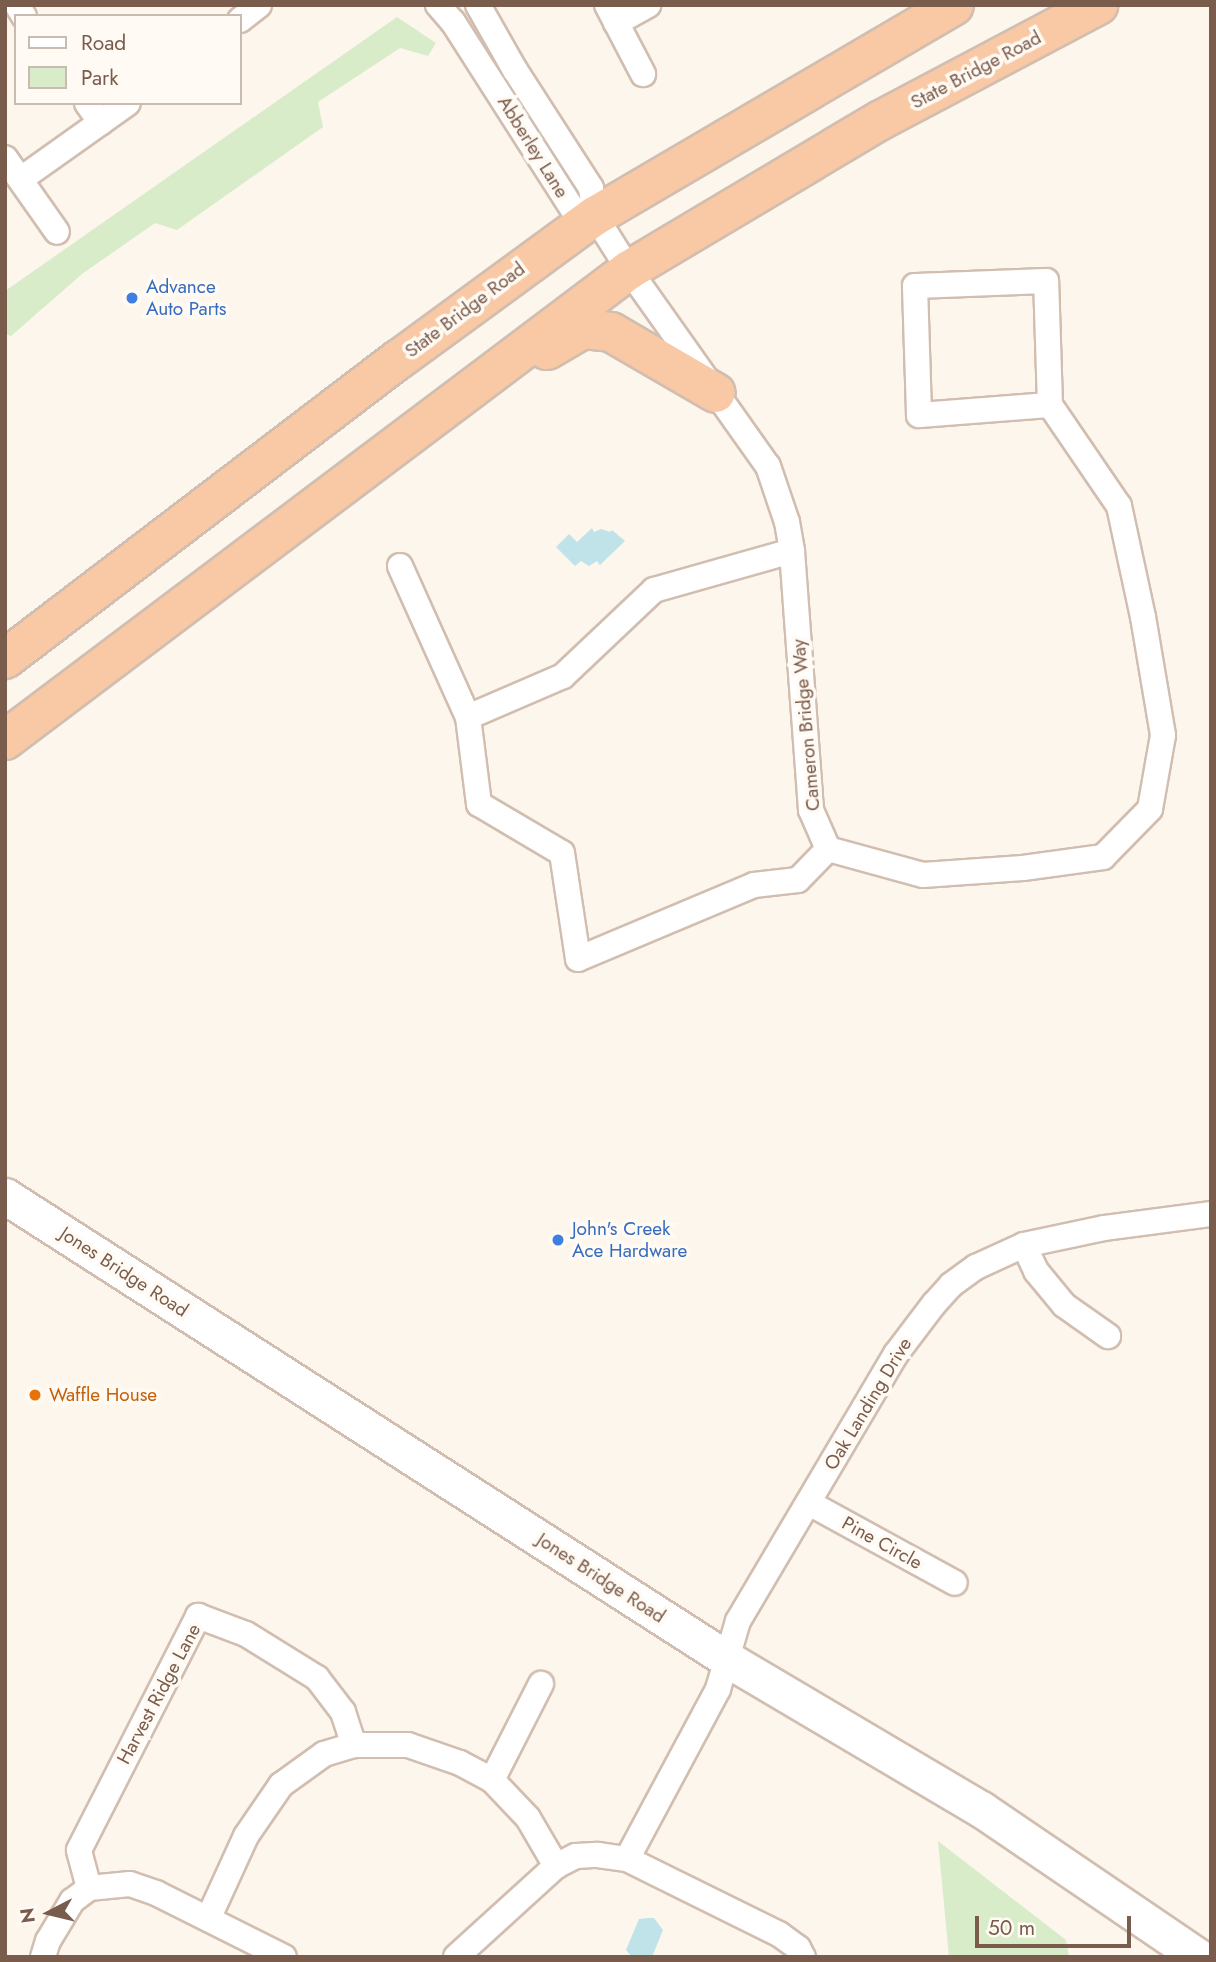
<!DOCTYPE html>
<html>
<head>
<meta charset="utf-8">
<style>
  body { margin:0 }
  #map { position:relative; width:1216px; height:1962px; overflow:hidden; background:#fdf6ec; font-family:Jost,sans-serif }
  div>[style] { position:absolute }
  .green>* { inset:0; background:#d8ecc9 }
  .water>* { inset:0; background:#bfe3e8 }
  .roads { filter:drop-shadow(2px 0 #d1beb0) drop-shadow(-2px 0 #d1beb0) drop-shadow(0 2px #d1beb0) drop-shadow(0 -2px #d1beb0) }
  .minor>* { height:24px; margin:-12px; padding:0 12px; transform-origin:12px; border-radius:12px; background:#fff }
  .secondary>* { height:35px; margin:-17.5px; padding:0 17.5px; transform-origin:17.5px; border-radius:17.5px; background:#fff }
  .trunk>* { height:38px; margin:-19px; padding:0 19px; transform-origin:19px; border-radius:19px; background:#f9c8a4 }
  .dots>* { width:19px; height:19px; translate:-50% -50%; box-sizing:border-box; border:4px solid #fffaf3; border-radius:50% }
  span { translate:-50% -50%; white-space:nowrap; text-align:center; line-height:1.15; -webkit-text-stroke:7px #fffaf3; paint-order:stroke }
  .street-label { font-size:19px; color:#7a5c4d }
  .shop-label { font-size:19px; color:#366cbe }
  .left { translate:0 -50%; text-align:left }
  .food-label { font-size:19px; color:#c56008 }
  .frame { position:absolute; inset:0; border:7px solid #7a5c4d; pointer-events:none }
  .legend { position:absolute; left:14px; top:14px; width:228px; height:91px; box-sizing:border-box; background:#fffaf3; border:2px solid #cabbb1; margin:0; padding:9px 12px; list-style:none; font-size:21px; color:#7a5c4d }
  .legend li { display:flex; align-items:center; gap:14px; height:35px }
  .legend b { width:35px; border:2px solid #cabbb1 }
  .north { position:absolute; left:14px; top:1878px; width:70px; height:70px; -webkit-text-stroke:5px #fffaf3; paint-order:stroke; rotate:263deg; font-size:19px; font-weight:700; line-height:28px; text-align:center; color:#7a5c4d }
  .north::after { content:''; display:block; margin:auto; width:24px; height:32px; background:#7a5c4d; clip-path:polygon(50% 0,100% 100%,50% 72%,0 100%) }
  .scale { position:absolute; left:975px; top:1916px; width:156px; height:32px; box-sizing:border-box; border:4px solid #7a5c4d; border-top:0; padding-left:9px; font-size:21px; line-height:24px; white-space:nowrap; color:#7a5c4d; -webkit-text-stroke:5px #fffaf3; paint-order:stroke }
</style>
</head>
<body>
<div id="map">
  <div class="green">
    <div style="clip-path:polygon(397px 17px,436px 43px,428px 56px,400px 48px,318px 102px,323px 127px,177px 230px,155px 223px,82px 274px,11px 336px,5px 334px,5px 291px)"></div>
    <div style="clip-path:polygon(938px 1841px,1066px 1940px,1069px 1957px,949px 1957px)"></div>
  </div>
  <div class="water">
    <div style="clip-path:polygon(592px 528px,594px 532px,601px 529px,610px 532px,612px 530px,625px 541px,600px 565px,597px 561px,589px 566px,581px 561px,575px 566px,556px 547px,569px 534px,577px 542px)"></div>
    <div style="clip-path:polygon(648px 1918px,654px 1918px,663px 1930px,652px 1957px,632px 1957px,626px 1950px,639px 1919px)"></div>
  </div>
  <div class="roads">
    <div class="minor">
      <div style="left:17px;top:5px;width:13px;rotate:58deg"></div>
      <div style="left:438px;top:5px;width:23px;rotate:49deg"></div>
      <div style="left:453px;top:22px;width:221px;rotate:57.4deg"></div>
      <div style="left:572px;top:208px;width:24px;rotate:19deg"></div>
      <div style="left:478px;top:5px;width:75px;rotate:60.4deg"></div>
      <div style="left:515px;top:70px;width:140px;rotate:57.2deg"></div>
      <div style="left:591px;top:188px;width:28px;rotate:82deg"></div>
      <div style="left:595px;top:216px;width:64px;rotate:57.8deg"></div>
      <div style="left:629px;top:270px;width:240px;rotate:54.7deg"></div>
      <div style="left:768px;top:466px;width:59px;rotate:71.3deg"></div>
      <div style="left:787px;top:522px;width:29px;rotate:80deg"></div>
      <div style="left:792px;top:551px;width:260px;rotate:85.8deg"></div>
      <div style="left:811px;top:810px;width:43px;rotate:66.4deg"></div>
      <div style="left:828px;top:849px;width:98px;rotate:15.3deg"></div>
      <div style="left:923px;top:875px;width:100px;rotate:-4deg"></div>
      <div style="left:1023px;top:868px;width:81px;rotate:-7.8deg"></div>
      <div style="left:1103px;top:857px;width:67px;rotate:-45.6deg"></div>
      <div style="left:1150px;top:809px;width:75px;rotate:-80deg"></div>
      <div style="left:1163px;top:735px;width:120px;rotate:-99.6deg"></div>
      <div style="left:1143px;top:617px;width:114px;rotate:-102.2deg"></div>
      <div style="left:1119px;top:506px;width:122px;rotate:-124.3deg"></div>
      <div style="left:1050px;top:405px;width:124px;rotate:-91.8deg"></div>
      <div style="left:1046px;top:281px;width:131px;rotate:177.8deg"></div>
      <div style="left:915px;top:286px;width:129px;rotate:88.2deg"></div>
      <div style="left:919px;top:415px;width:131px;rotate:-4.4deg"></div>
      <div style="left:607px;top:5px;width:78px;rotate:62.4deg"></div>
      <div style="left:240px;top:20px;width:24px;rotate:-38deg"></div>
      <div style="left:616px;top:23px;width:37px;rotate:-29deg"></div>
      <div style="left:87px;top:103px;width:24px;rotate:55deg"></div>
      <div style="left:5px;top:158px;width:90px;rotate:54.9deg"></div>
      <div style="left:21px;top:179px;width:131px;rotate:-35.4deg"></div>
      <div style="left:400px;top:566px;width:166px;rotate:65.8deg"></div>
      <div style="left:468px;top:717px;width:88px;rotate:82.8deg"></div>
      <div style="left:479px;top:804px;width:96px;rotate:30.6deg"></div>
      <div style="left:562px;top:853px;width:107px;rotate:81.4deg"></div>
      <div style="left:578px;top:959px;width:191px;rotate:-22.8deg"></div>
      <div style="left:754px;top:885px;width:44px;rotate:-6.5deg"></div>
      <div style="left:798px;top:880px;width:43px;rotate:-45.9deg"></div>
      <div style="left:468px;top:717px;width:103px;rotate:-23.3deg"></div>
      <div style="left:563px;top:676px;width:125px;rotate:-43.4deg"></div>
      <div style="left:654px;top:590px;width:143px;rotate:-15.8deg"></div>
      <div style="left:1024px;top:1245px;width:29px;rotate:65deg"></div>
      <div style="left:1036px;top:1271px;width:44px;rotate:50.5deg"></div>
      <div style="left:1064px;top:1305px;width:54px;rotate:35.2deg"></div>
      <div style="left:809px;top:1503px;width:166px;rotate:28.7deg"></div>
      <div style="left:492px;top:1780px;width:108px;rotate:-63deg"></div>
      <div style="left:627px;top:1859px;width:193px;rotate:-61.8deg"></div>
      <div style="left:718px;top:1689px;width:71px;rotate:-73.6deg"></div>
      <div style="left:738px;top:1621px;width:310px;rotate:-59.4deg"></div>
      <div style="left:896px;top:1354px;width:63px;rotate:-52.8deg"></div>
      <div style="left:934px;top:1304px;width:25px;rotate:-48deg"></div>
      <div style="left:951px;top:1285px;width:31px;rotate:-36deg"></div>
      <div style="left:976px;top:1267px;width:53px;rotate:-24.6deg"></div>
      <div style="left:1024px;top:1245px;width:82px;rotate:-12deg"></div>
      <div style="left:1104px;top:1228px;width:108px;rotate:-7.5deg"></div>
      <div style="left:89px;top:1888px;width:41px;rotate:-5.6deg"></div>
      <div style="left:130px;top:1884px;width:28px;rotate:19deg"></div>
      <div style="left:156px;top:1893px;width:143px;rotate:26.6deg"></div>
      <div style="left:209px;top:1917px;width:89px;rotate:-65.4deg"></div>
      <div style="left:246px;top:1836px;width:62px;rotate:-55.5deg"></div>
      <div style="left:281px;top:1785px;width:53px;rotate:-35.8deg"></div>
      <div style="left:324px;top:1754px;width:31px;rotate:-17deg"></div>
      <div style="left:354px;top:1745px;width:54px"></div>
      <div style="left:408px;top:1745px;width:55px;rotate:19.1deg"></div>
      <div style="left:460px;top:1763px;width:36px;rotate:28deg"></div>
      <div style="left:492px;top:1780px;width:52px;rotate:46.5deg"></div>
      <div style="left:528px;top:1818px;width:56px;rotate:59.7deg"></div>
      <div style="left:43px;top:1957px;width:17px;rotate:-73deg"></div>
      <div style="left:48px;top:1941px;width:47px;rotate:-59deg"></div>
      <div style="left:72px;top:1901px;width:21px;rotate:-37deg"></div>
      <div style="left:89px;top:1888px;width:39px;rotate:-105deg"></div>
      <div style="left:79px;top:1850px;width:263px;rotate:-63deg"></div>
      <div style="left:198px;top:1616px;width:51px;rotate:20.6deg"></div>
      <div style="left:246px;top:1634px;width:84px;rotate:31.8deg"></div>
      <div style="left:317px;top:1678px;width:43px;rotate:52.6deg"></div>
      <div style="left:343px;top:1712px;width:35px;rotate:72deg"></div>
      <div style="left:456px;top:1957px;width:135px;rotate:-42.3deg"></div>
      <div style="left:556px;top:1866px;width:22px;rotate:-27deg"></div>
      <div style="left:576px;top:1856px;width:22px;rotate:-3deg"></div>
      <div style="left:598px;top:1855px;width:29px;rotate:8deg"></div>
      <div style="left:627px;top:1859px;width:169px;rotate:26.3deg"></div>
      <div style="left:779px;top:1934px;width:24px;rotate:36deg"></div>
      <div style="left:798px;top:1948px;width:10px;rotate:61deg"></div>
    </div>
    <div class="secondary">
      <div style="left:5px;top:1196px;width:858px;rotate:32.67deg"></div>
      <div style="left:727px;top:1659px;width:295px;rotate:30.6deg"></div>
      <div style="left:981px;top:1809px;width:263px;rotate:34.2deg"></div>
    </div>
    <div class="trunk">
      <div style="left:547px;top:350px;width:42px;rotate:-30.3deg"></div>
      <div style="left:583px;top:329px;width:28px;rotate:6deg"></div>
      <div style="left:611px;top:332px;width:121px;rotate:30.2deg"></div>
      <div style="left:5px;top:659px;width:494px;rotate:-37.3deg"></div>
      <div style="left:398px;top:360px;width:244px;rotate:-36.2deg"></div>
      <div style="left:595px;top:216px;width:416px;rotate:-30.4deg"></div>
      <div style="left:5px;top:740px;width:781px;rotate:-36.99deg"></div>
      <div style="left:629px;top:270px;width:293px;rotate:-30.8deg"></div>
      <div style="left:881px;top:120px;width:246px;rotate:-27.9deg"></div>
    </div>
  </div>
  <div class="dots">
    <div style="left:132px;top:298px;background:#3f7fe0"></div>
    <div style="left:558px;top:1240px;background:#3f7fe0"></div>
    <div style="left:35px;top:1395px;background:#e8710a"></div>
  </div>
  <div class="street-label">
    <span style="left:976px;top:70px;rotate:-28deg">State Bridge Road</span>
    <span style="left:533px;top:147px;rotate:58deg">Abberley Lane</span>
    <span style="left:465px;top:310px;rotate:-37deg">State Bridge Road</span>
    <span style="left:806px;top:725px;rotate:-95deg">Cameron Bridge Way</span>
    <span style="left:124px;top:1272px;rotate:33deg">Jones Bridge Road</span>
    <span style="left:868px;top:1404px;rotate:-59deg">Oak Landing Drive</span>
    <span style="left:882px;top:1543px;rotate:29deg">Pine Circle</span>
    <span style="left:601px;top:1578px;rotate:33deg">Jones Bridge Road</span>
    <span style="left:159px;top:1694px;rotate:-62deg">Harvest Ridge Lane</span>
  </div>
  <div class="shop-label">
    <span class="left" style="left:146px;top:298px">Advance<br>Auto Parts</span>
    <span class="left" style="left:572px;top:1240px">John's Creek<br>Ace Hardware</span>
  </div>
  <div class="food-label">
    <span class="left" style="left:49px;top:1395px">Waffle House</span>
  </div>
  <div class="frame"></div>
  <ul class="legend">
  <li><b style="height:9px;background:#fff"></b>Road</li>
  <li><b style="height:19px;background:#d8ecc9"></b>Park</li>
  </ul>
  <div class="north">N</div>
  <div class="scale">50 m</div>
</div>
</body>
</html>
